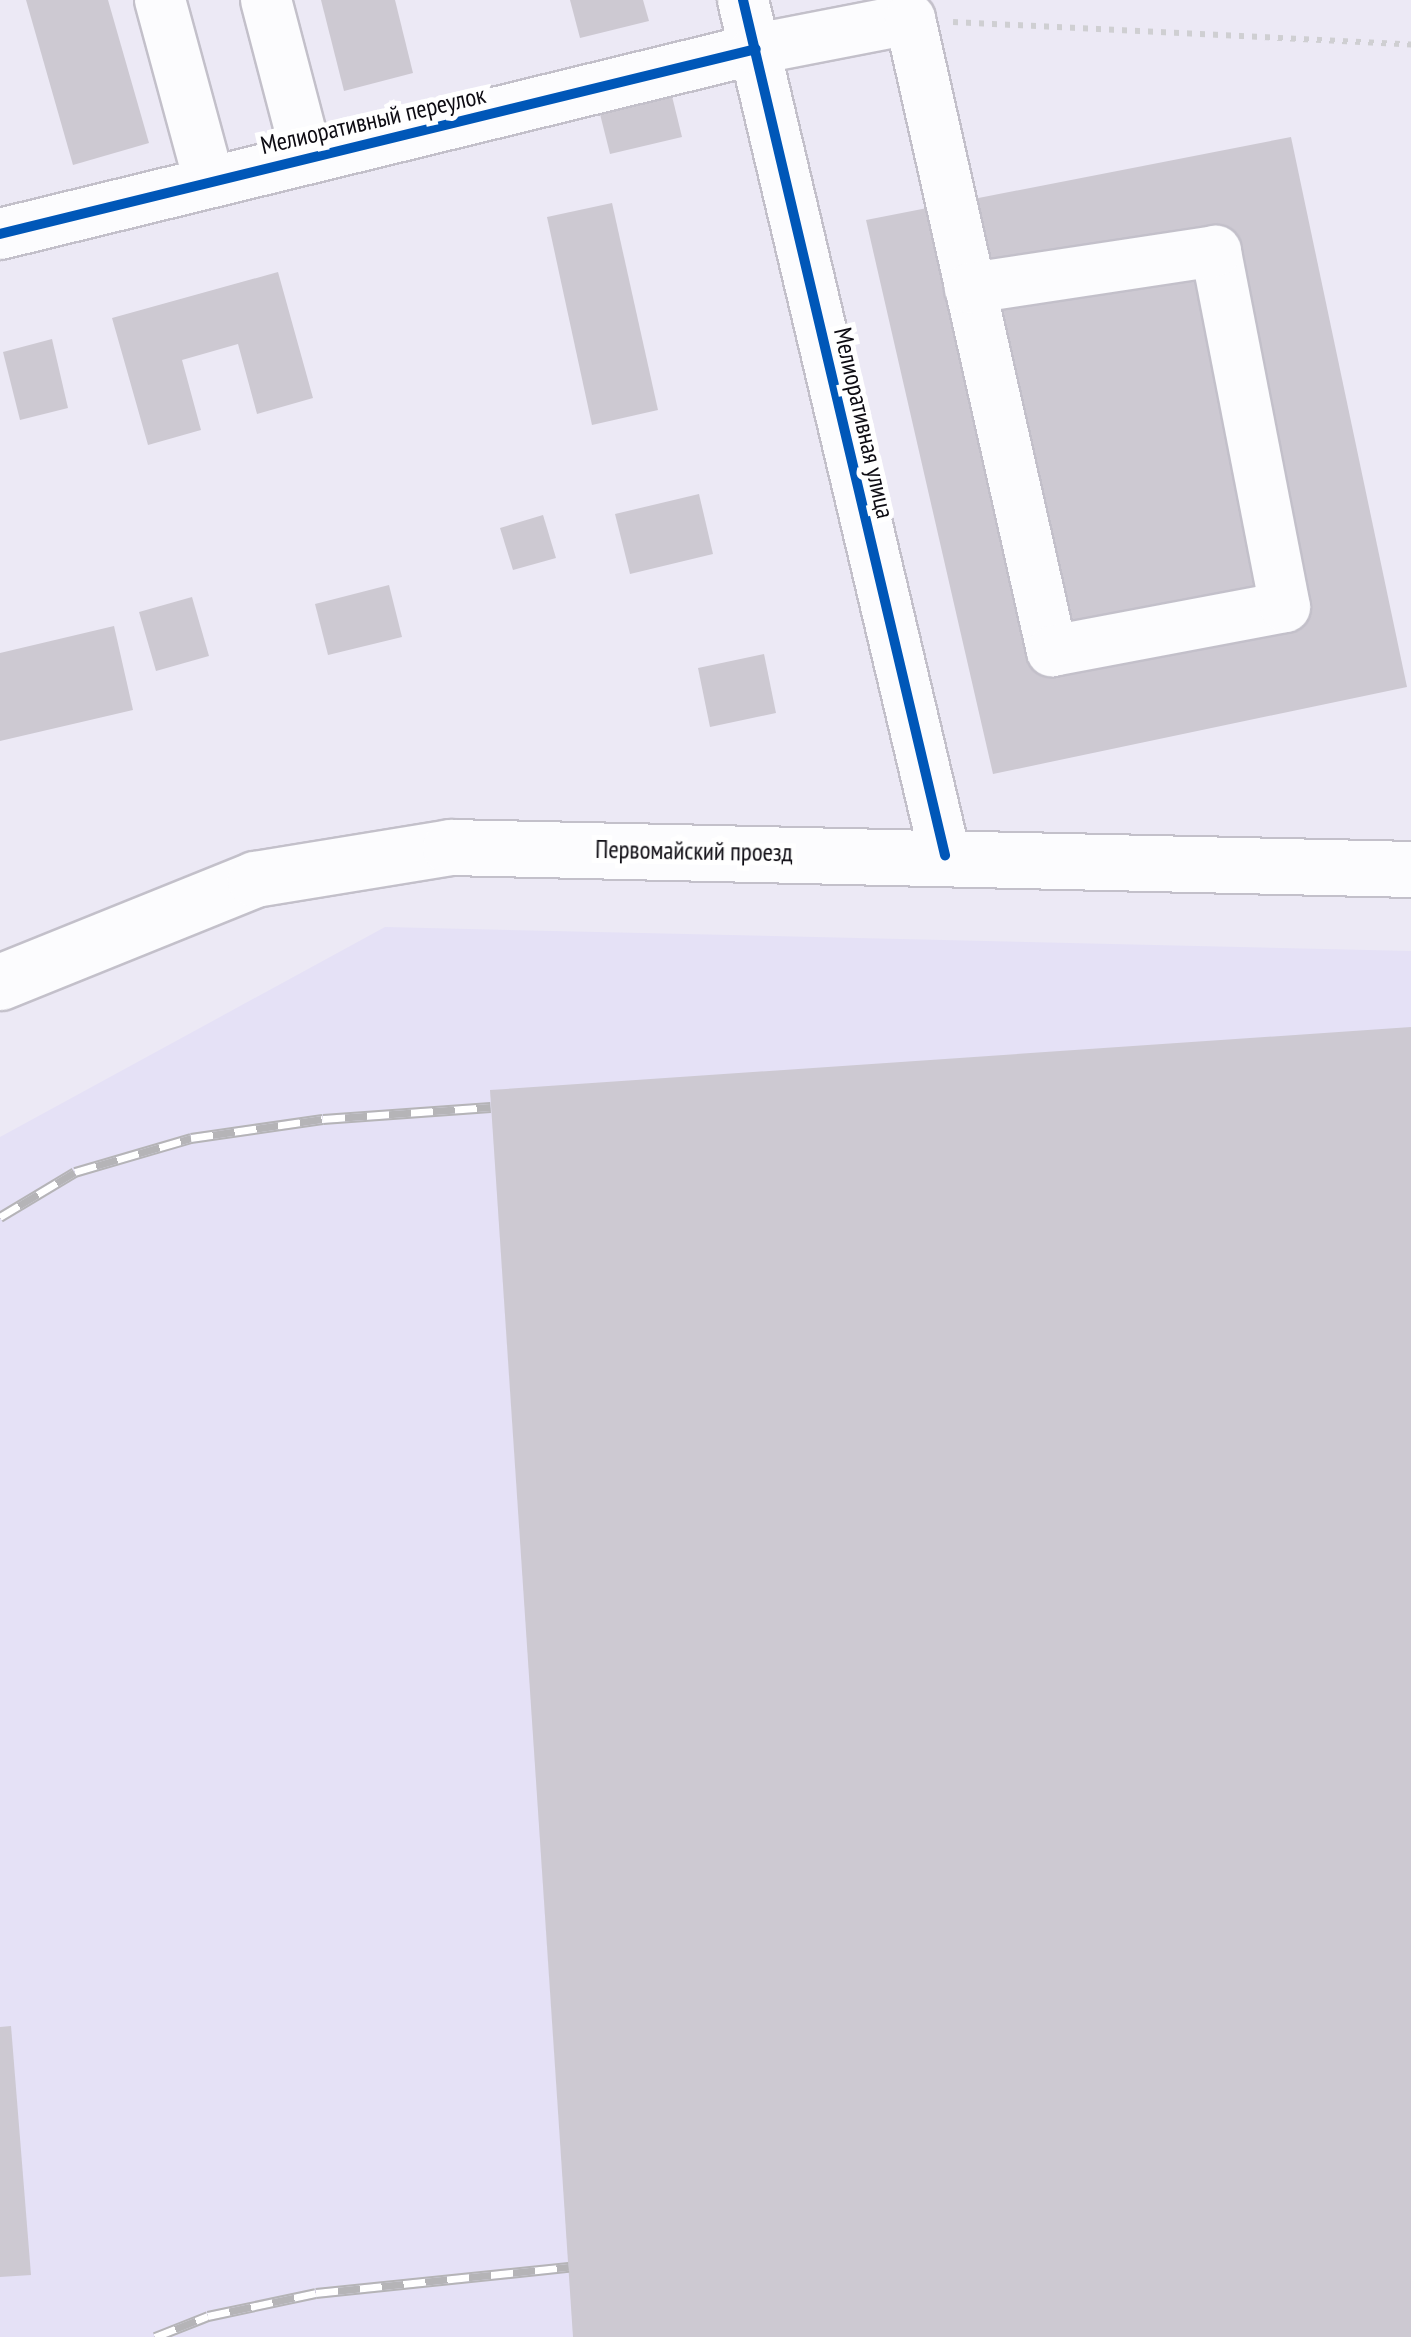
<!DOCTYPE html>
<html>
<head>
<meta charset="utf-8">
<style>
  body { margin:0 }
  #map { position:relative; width:1411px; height:2337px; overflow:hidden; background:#ece9f5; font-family:"PT Sans Narrow",sans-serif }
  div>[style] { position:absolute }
  .built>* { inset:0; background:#e5e1f6 }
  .building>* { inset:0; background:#cdc9d2 }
  .path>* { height:6px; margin-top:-3px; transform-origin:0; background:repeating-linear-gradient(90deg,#cfcfd2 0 5px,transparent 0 13px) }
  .roads { filter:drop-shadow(2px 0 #c3c0ca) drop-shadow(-2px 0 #c3c0ca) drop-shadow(0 2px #c3c0ca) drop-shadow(0 -2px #c3c0ca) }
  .minor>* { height:50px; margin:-25px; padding:0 25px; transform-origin:25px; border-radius:25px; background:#fcfcfe }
  .major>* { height:55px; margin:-27.5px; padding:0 27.5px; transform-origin:27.5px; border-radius:27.5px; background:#fcfcfe }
  .rail>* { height:11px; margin-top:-5.5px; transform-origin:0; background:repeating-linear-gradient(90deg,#fff 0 22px,#b5b4b7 0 44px); box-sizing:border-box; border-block:2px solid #b5b4b7 }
  .cycleway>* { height:10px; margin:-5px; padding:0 5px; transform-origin:5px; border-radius:5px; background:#0057b8 }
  span { translate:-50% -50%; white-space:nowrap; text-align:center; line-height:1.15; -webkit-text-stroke:10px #fff; paint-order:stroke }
  .street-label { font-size:25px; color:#0d0b12 }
</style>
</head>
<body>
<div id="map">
  <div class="built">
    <div style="clip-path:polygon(385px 927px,1411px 951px,1411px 2337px,0 2337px,0 1137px)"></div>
  </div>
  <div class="building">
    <div style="clip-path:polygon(26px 0,108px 0,149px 143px,73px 165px)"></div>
    <div style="clip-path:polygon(321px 0,395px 0,413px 73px,344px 91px)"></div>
    <div style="clip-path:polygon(570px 0,643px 0,649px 21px,580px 38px)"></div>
    <div style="clip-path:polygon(671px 92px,682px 137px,610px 154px,599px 110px)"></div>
    <div style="clip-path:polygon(1291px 137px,1407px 687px,993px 774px,866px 220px)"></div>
    <div style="clip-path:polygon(612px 203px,658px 410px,592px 425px,547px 217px)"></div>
    <div style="clip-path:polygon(278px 272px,313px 398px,257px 414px,238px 344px,182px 360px,201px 430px,148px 445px,112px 318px)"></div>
    <div style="clip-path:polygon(52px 339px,68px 408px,20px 420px,3px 352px)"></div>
    <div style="clip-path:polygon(699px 494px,713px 554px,630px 574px,615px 514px)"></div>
    <div style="clip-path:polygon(543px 515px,556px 558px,513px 570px,500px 528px)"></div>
    <div style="clip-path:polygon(389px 585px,402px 637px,328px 655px,315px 604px)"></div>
    <div style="clip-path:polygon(192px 597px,209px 656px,156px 671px,139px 612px)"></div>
    <div style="clip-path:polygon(114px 626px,133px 710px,0 741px,0 653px)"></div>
    <div style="clip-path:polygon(764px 654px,776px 713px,710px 727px,698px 668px)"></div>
    <div style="clip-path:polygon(1411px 1027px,1411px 2337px,573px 2337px,490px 1090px)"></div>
    <div style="clip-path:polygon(11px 2026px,31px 2275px,0 2277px,0 2027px)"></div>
  </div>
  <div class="path">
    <div style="left:953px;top:22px;width:459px;rotate:2.8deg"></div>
  </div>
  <div class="roads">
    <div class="minor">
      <div style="left:160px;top:0;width:187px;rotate:74.8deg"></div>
      <div style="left:266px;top:0;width:161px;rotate:75.3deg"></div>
      <div style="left:743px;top:0;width:879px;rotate:76.71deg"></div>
      <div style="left:0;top:234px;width:778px;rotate:-13.75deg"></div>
      <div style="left:756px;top:49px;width:157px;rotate:-11deg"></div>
      <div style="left:910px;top:19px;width:648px;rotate:77.34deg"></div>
      <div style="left:1052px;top:651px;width:237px;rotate:-10.7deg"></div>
      <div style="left:1285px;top:607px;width:363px;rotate:-101deg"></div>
      <div style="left:1216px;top:251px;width:249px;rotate:171.4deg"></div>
    </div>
    <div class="major">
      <div style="left:0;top:982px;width:275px;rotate:-22deg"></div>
      <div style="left:255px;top:879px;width:198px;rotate:-9.3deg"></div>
      <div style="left:450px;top:847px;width:961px;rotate:1.31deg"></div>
    </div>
  </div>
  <div class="rail">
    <div style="left:0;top:1217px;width:87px;rotate:-31deg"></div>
    <div style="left:75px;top:1172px;width:121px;rotate:-16.3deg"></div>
    <div style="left:191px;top:1138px;width:133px;rotate:-8.2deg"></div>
    <div style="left:323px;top:1119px;width:168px;rotate:-4.1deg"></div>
    <div style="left:155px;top:2337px;width:57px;rotate:-21.6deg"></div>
    <div style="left:208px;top:2316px;width:110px;rotate:-12deg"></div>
    <div style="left:316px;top:2293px;width:254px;rotate:-5.9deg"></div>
  </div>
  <div class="cycleway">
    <div style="left:743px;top:0;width:879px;rotate:76.71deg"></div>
    <div style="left:0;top:234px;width:778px;rotate:-13.75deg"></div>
  </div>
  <div class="street-label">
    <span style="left:373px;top:120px;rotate:-13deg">Мелиоративный переулок</span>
    <span style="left:864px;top:423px;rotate:77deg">Мелиоративная улица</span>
    <span style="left:694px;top:851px;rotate:1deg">Первомайский проезд</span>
  </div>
</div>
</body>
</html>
